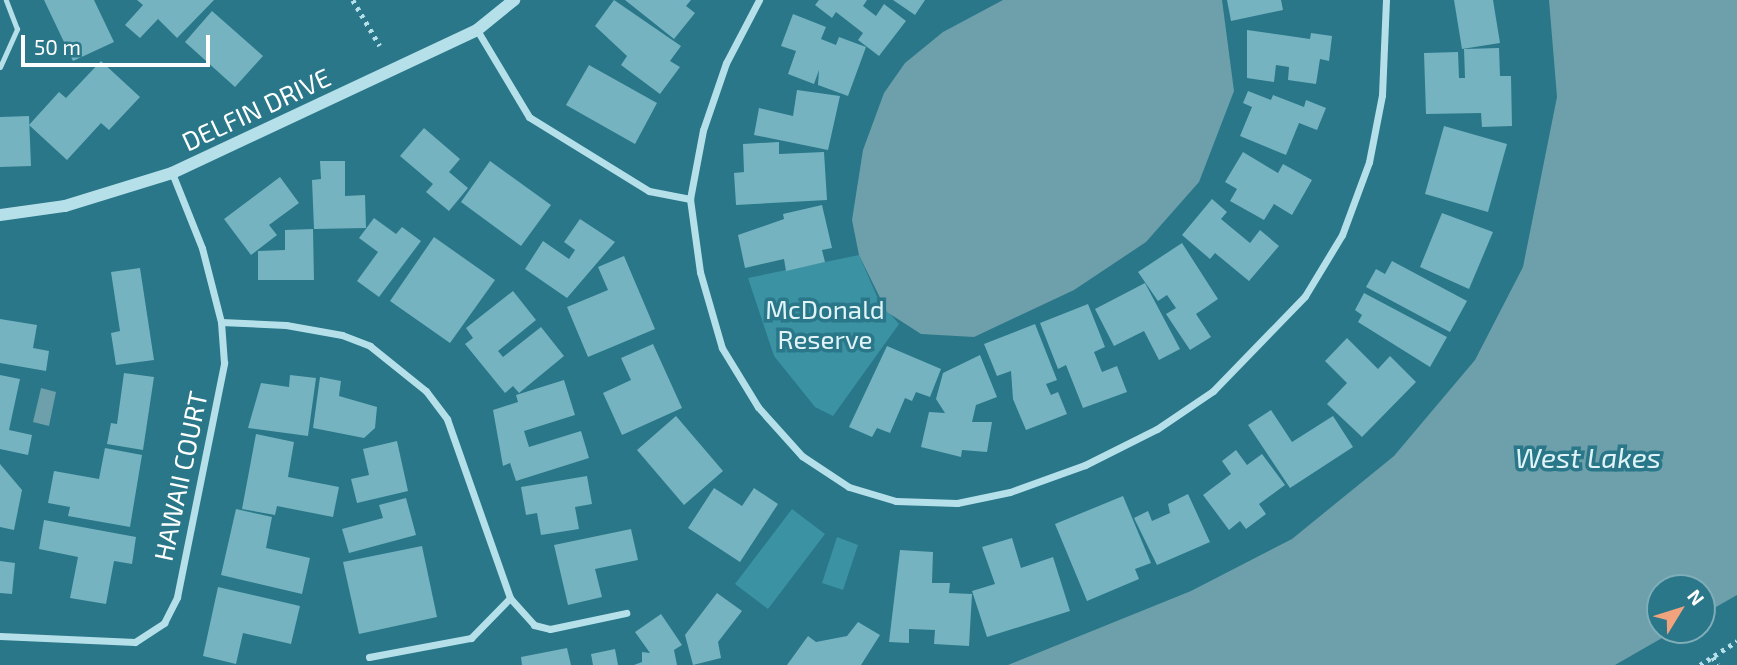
<!DOCTYPE html>
<html>
<head>
<meta charset="utf-8">
<style>
  body { margin:0 }
  #map { position:relative; width:1737px; height:665px; overflow:hidden; background:#297789; font-family:"Exo 2",sans-serif }
  div>[style] { position:absolute }
  .green>* { inset:0; background:#3b92a3 }
  .water>* { inset:0; background:#6ea0ab }
  .building>* { inset:0; background:#75b3c0 }
  .path>* { height:4.5px; margin-top:-2.25px; transform-origin:0; background:repeating-linear-gradient(90deg,#b6e0e9 0 3.5px,transparent 0 8.5px) }
  .service>* { height:5px; margin:-2.5px; padding:0 2.5px; transform-origin:2.5px; border-radius:2.5px; background:#b6e0e9 }
  .minor>* { height:7px; margin:-3.5px; padding:0 3.5px; transform-origin:3.5px; border-radius:3.5px; background:#b6e0e9 }
  .tertiary>* { height:12px; margin:-6px; padding:0 6px; transform-origin:6px; border-radius:6px; background:#b6e0e9 }
  span { translate:-50% -50%; white-space:nowrap; text-align:center; line-height:1.15; -webkit-text-stroke:7px #297789; paint-order:stroke }
  .street-label { font-size:26px; color:#fff }
  .park-label { font-size:26px; color:#e0f4f8 }
  .water-label { font-size:28px; color:#e0f4f8; font-style:italic }
  .north { position:absolute; left:1646px; top:574px; width:70px; height:70px; box-sizing:border-box; background:#297789; border:2px solid #7fadb8; border-radius:50%; rotate:52deg; font-size:19px; font-weight:700; line-height:28px; text-align:center; color:#fff }
  .north::after { content:''; display:block; margin:auto; width:24px; height:32px; background:#f0a37d; clip-path:polygon(50% 0,100% 100%,50% 72%,0 100%) }
  .scale { position:absolute; left:21px; top:35px; width:189px; height:32px; box-sizing:border-box; border:4px solid #fff; border-top:0; padding-left:9px; font-size:21px; line-height:24px; white-space:nowrap; color:#fff; -webkit-text-stroke:5px #297789; paint-order:stroke }
</style>
</head>
<body>
<div id="map">
  <div class="green">
    <div style="clip-path:polygon(859px 255px,879px 301px,899px 324px,833px 416px,815px 407px,774px 356px,748px 278px)"></div>
    <div style="clip-path:polygon(792px 509px,825px 534px,768px 609px,735px 584px)"></div>
    <div style="clip-path:polygon(837px 537px,858px 545px,843px 590px,822px 583px)"></div>
  </div>
  <div class="water">
    <div style="clip-path:polygon(1003px 0,1222px 0,1234px 91px,1199px 182px,1146px 242px,1074px 290px,974px 337px,921px 334px,887px 312px,859px 255px,852px 220px,863px 150px,884px 93px,905px 63px,943px 32px)"></div>
    <div style="clip-path:polygon(1549px 0,1737px 0,1737px 595px,1702px 615px,1702px 588px,1660px 588px,1660px 630px,1676px 630px,1615px 665px,1008px 665px,1191px 591px,1292px 539px,1394px 456px,1475px 360px,1523px 267px,1557px 97px)"></div>
    <div style="clip-path:polygon(41px 388px,56px 392px,49px 426px,33px 422px)"></div>
  </div>
  <div class="building">
    <div style="clip-path:polygon(44px 0,94px 0,114px 42px,73px 61px)"></div>
    <div style="clip-path:polygon(137px 0,214px 0,177px 38px,158px 19px,140px 38px,125px 25px,143px 5px)"></div>
    <div style="clip-path:polygon(614px 0,681px 46px,670px 61px,680px 67px,660px 94px,621px 65px,627px 56px,595px 26px)"></div>
    <div style="clip-path:polygon(625px 0,691px 0,686px 6px,695px 13px,674px 39px)"></div>
    <div style="clip-path:polygon(819px 0,867px 0,863px 6px,876px 16px,884px 4px,906px 21px,879px 56px,858px 40px,863px 33px,836px 12px,832px 18px,815px 5px)"></div>
    <div style="clip-path:polygon(893px 0,925px 0,915px 15px)"></div>
    <div style="clip-path:polygon(1227px 0,1281px 0,1283px 10px,1231px 21px)"></div>
    <div style="clip-path:polygon(1454px 0,1493px 0,1500px 43px,1462px 49px)"></div>
    <div style="clip-path:polygon(212px 11px,263px 56px,235px 87px,185px 42px)"></div>
    <div style="clip-path:polygon(793px 14px,826px 27px,821px 39px,836px 45px,839px 37px,866px 47px,848px 96px,818px 85px,819px 70px,814px 84px,788px 74px,796px 51px,781px 46px)"></div>
    <div style="clip-path:polygon(1247px 30px,1310px 39px,1311px 33px,1332px 36px,1329px 61px,1320px 59px,1316px 84px,1288px 80px,1289px 67px,1276px 65px,1274px 82px,1247px 78px)"></div>
    <div style="clip-path:polygon(1499px 48px,1500px 76px,1511px 76px,1512px 126px,1482px 127px,1481px 113px,1426px 114px,1424px 53px,1458px 52px,1459px 78px,1465px 78px,1464px 49px)"></div>
    <div style="clip-path:polygon(101px 61px,140px 97px,109px 130px,101px 123px,67px 160px,29px 125px,59px 92px,66px 98px)"></div>
    <div style="clip-path:polygon(589px 65px,657px 103px,635px 144px,566px 105px)"></div>
    <div style="clip-path:polygon(797px 90px,840px 96px,828px 150px,754px 135px,759px 108px,793px 116px)"></div>
    <div style="clip-path:polygon(1248px 91px,1271px 100px,1273px 95px,1304px 107px,1306px 100px,1326px 108px,1317px 130px,1299px 123px,1286px 155px,1240px 136px,1252px 107px,1243px 103px)"></div>
    <div style="clip-path:polygon(29px 116px,31px 166px,0 167px,0 117px)"></div>
    <div style="clip-path:polygon(1444px 126px,1507px 144px,1488px 212px,1425px 194px)"></div>
    <div style="clip-path:polygon(424px 128px,460px 159px,449px 172px,468px 188px,449px 211px,426px 192px,433px 184px,400px 156px)"></div>
    <div style="clip-path:polygon(779px 142px,779px 154px,824px 152px,827px 200px,736px 205px,734px 173px,744px 172px,743px 144px)"></div>
    <div style="clip-path:polygon(1243px 152px,1278px 173px,1283px 164px,1312px 180px,1292px 215px,1274px 204px,1264px 220px,1230px 201px,1237px 189px,1225px 182px)"></div>
    <div style="clip-path:polygon(320px 161px,345px 161px,345px 196px,365px 195px,366px 228px,314px 229px,312px 180px,321px 179px)"></div>
    <div style="clip-path:polygon(490px 161px,551px 205px,521px 246px,461px 202px)"></div>
    <div style="clip-path:polygon(280px 177px,299px 203px,269px 225px,277px 235px,251px 255px,224px 219px)"></div>
    <div style="clip-path:polygon(1212px 199px,1227px 212px,1221px 219px,1250px 243px,1260px 230px,1279px 246px,1249px 281px,1215px 253px,1210px 259px,1182px 235px)"></div>
    <div style="clip-path:polygon(822px 205px,832px 248px,822px 250px,825px 262px,786px 271px,784px 259px,745px 268px,738px 235px,784px 219px,783px 214px)"></div>
    <div style="clip-path:polygon(1442px 213px,1493px 232px,1469px 289px,1420px 267px)"></div>
    <div style="clip-path:polygon(374px 218px,396px 234px,402px 227px,421px 241px,379px 297px,357px 281px,378px 252px,359px 238px)"></div>
    <div style="clip-path:polygon(580px 219px,615px 242px,567px 298px,525px 269px,543px 241px,569px 259px,575px 250px,564px 242px)"></div>
    <div style="clip-path:polygon(313px 229px,314px 280px,258px 280px,258px 251px,285px 250px,285px 230px)"></div>
    <div style="clip-path:polygon(434px 237px,495px 280px,450px 343px,390px 301px)"></div>
    <div style="clip-path:polygon(1182px 243px,1218px 299px,1196px 314px,1211px 337px,1190px 350px,1166px 314px,1176px 308px,1167px 295px,1158px 301px,1138px 272px)"></div>
    <div style="clip-path:polygon(624px 256px,655px 329px,588px 357px,567px 307px,608px 290px,598px 267px)"></div>
    <div style="clip-path:polygon(1392px 261px,1467px 301px,1450px 332px,1366px 287px,1376px 269px,1385px 274px)"></div>
    <div style="clip-path:polygon(140px 268px,154px 360px,116px 365px,111px 333px,120px 331px,111px 272px)"></div>
    <div style="clip-path:polygon(1145px 283px,1180px 349px,1159px 360px,1144px 331px,1114px 346px,1095px 309px)"></div>
    <div style="clip-path:polygon(513px 291px,536px 320px,498px 351px,503px 357px,541px 327px,564px 356px,519px 393px,513px 386px,505px 393px,465px 344px,473px 338px,466px 328px)"></div>
    <div style="clip-path:polygon(1364px 293px,1447px 337px,1430px 367px,1358px 322px,1362px 315px,1355px 310px)"></div>
    <div style="clip-path:polygon(1088px 304px,1105px 347px,1094px 352px,1102px 372px,1117px 366px,1127px 392px,1083px 408px,1066px 365px,1058px 369px,1040px 323px)"></div>
    <div style="clip-path:polygon(0 319px,37px 325px,33px 348px,49px 351px,46px 371px,0 363px)"></div>
    <div style="clip-path:polygon(1035px 324px,1057px 380px,1046px 384px,1051px 395px,1058px 392px,1067px 414px,1026px 430px,1013px 399px,1011px 371px,997px 376px,984px 344px)"></div>
    <div style="clip-path:polygon(1347px 338px,1378px 369px,1390px 356px,1416px 382px,1362px 437px,1327px 404px,1347px 383px,1325px 361px)"></div>
    <div style="clip-path:polygon(653px 344px,682px 408px,622px 435px,603px 393px,631px 380px,621px 358px)"></div>
    <div style="clip-path:polygon(887px 346px,941px 369px,930px 397px,916px 392px,912px 401px,905px 398px,890px 433px,877px 428px,872px 437px,849px 427px)"></div>
    <div style="clip-path:polygon(980px 355px,997px 397px,976px 405px,972px 422px,992px 422px,987px 452px,962px 450px,961px 457px,921px 447px,929px 412px,945px 413px,936px 399px,943px 373px)"></div>
    <div style="clip-path:polygon(124px 373px,154px 377px,143px 450px,107px 444px,111px 423px,117px 424px)"></div>
    <div style="clip-path:polygon(0 375px,20px 379px,9px 430px,32px 435px,28px 455px,0 449px)"></div>
    <div style="clip-path:polygon(290px 375px,316px 378px,308px 436px,248px 428px,261px 383px,289px 387px)"></div>
    <div style="clip-path:polygon(320px 377px,341px 381px,339px 396px,377px 407px,375px 428px,364px 438px,313px 428px)"></div>
    <div style="clip-path:polygon(564px 380px,575px 415px,524px 431px,529px 447px,581px 431px,589px 458px,516px 481px,510px 463px,503px 466px,493px 410px,518px 402px,516px 395px)"></div>
    <div style="clip-path:polygon(1271px 410px,1292px 442px,1333px 416px,1353px 447px,1290px 488px,1248px 425px)"></div>
    <div style="clip-path:polygon(676px 416px,723px 471px,684px 505px,637px 450px)"></div>
    <div style="clip-path:polygon(256px 434px,294px 442px,288px 477px,339px 487px,333px 517px,277px 506px,275px 515px,242px 509px)"></div>
    <div style="clip-path:polygon(397px 441px,408px 491px,357px 503px,351px 479px,369px 475px,363px 449px)"></div>
    <div style="clip-path:polygon(105px 448px,142px 455px,130px 527px,68px 516px,70px 507px,48px 503px,54px 471px,99px 479px)"></div>
    <div style="clip-path:polygon(1236px 450px,1247px 465px,1262px 454px,1285px 485px,1259px 504px,1266px 514px,1246px 529px,1240px 521px,1229px 530px,1203px 495px,1231px 474px,1222px 461px)"></div>
    <div style="clip-path:polygon(0 464px,22px 490px,14px 530px,0 527px)"></div>
    <div style="clip-path:polygon(587px 476px,592px 504px,575px 507px,579px 529px,541px 535px,537px 513px,526px 515px,521px 487px)"></div>
    <div style="clip-path:polygon(714px 488px,742px 506px,754px 488px,778px 504px,740px 562px,688px 528px)"></div>
    <div style="clip-path:polygon(1188px 494px,1210px 542px,1157px 565px,1134px 518px,1148px 511px,1152px 521px,1170px 513px,1168px 504px)"></div>
    <div style="clip-path:polygon(1123px 496px,1151px 563px,1135px 569px,1139px 579px,1087px 601px,1055px 524px)"></div>
    <div style="clip-path:polygon(406px 498px,416px 535px,349px 553px,342px 529px,383px 518px,379px 505px)"></div>
    <div style="clip-path:polygon(236px 509px,272px 517px,266px 548px,310px 558px,302px 594px,221px 575px)"></div>
    <div style="clip-path:polygon(44px 520px,136px 537px,132px 564px,114px 561px,106px 604px,70px 598px,78px 557px,39px 549px)"></div>
    <div style="clip-path:polygon(631px 529px,638px 560px,595px 569px,602px 597px,568px 605px,554px 545px)"></div>
    <div style="clip-path:polygon(1012px 538px,1021px 568px,1053px 557px,1070px 611px,987px 637px,972px 591px,995px 584px,982px 547px)"></div>
    <div style="clip-path:polygon(422px 546px,437px 617px,359px 634px,343px 562px)"></div>
    <div style="clip-path:polygon(900px 550px,933px 552px,932px 583px,950px 583px,949px 593px,972px 594px,969px 646px,934px 644px,935px 630px,909px 629px,909px 643px,889px 642px)"></div>
    <div style="clip-path:polygon(0 561px,15px 563px,12px 594px,0 593px)"></div>
    <div style="clip-path:polygon(218px 587px,300px 606px,291px 644px,243px 633px,236px 664px,203px 656px)"></div>
    <div style="clip-path:polygon(717px 593px,742px 611px,718px 642px,721px 658px,693px 665px,685px 635px)"></div>
    <div style="clip-path:polygon(661px 614px,682px 645px,674px 650px,677px 665px,634px 665px,642px 662px,642px 652px,650px 653px,635px 632px)"></div>
    <div style="clip-path:polygon(858px 622px,880px 635px,861px 665px,787px 665px,808px 636px,816px 642px,847px 636px)"></div>
    <div style="clip-path:polygon(567px 648px,571px 665px,522px 665px,521px 657px)"></div>
    <div style="clip-path:polygon(615px 649px,618px 665px,593px 665px,591px 654px)"></div>
  </div>
  <div class="path">
    <div style="left:353px;top:0;width:53px;rotate:59.6deg"></div>
    <div style="left:1713px;top:657px;width:9px;rotate:58deg"></div>
    <div style="left:1700px;top:665px;width:44px;rotate:-33deg"></div>
  </div>
  <div class="service">
    <div style="left:0;top:67px;width:42px;rotate:-65.9deg"></div>
    <div style="left:17px;top:29px;width:31px;rotate:-111deg"></div>
  </div>
  <div class="minor">
    <div style="left:759px;top:0;width:71px;rotate:117.6deg"></div>
    <div style="left:726px;top:63px;width:71px;rotate:108.9deg"></div>
    <div style="left:703px;top:130px;width:70px;rotate:100.7deg"></div>
    <div style="left:690px;top:199px;width:74px;rotate:82.2deg"></div>
    <div style="left:700px;top:272px;width:79px;rotate:73.9deg"></div>
    <div style="left:722px;top:348px;width:69px;rotate:58.6deg"></div>
    <div style="left:758px;top:407px;width:66px;rotate:48.1deg"></div>
    <div style="left:802px;top:456px;width:56px;rotate:33.4deg"></div>
    <div style="left:849px;top:487px;width:49px;rotate:16.6deg"></div>
    <div style="left:896px;top:501px;width:61px;rotate:1.9deg"></div>
    <div style="left:957px;top:503px;width:54px;rotate:-11.7deg"></div>
    <div style="left:1010px;top:492px;width:80px;rotate:-19.8deg"></div>
    <div style="left:1085px;top:465px;width:80px;rotate:-26.6deg"></div>
    <div style="left:1157px;top:429px;width:68px;rotate:-34.2deg"></div>
    <div style="left:1213px;top:391px;width:132px;rotate:-45.9deg"></div>
    <div style="left:1305px;top:296px;width:71px;rotate:-58.8deg"></div>
    <div style="left:1342px;top:235px;width:78px;rotate:-69.7deg"></div>
    <div style="left:1369px;top:162px;width:68px;rotate:-79deg"></div>
    <div style="left:1382px;top:95px;width:95px;rotate:-87.6deg"></div>
    <div style="left:477px;top:30px;width:101px;rotate:59.1deg"></div>
    <div style="left:529px;top:117px;width:141px;rotate:31.7deg"></div>
    <div style="left:649px;top:191px;width:42px;rotate:11deg"></div>
    <div style="left:221px;top:322px;width:65px;rotate:2.6deg"></div>
    <div style="left:286px;top:325px;width:57px;rotate:10.1deg"></div>
    <div style="left:342px;top:335px;width:30px;rotate:21deg"></div>
    <div style="left:370px;top:346px;width:72px;rotate:38.8deg"></div>
    <div style="left:426px;top:391px;width:35px;rotate:53deg"></div>
    <div style="left:447px;top:419px;width:190px;rotate:70.6deg"></div>
    <div style="left:510px;top:598px;width:36px;rotate:48deg"></div>
    <div style="left:534px;top:625px;width:16px;rotate:14deg"></div>
    <div style="left:550px;top:629px;width:78px;rotate:-11.9deg"></div>
    <div style="left:0;top:636px;width:135px;rotate:2.5deg"></div>
    <div style="left:135px;top:642px;width:35px;rotate:-33deg"></div>
    <div style="left:164px;top:623px;width:29px;rotate:-63deg"></div>
    <div style="left:177px;top:597px;width:239px;rotate:-78.6deg"></div>
    <div style="left:224px;top:363px;width:41px;rotate:-94.2deg"></div>
    <div style="left:221px;top:322px;width:76px;rotate:-104.4deg"></div>
    <div style="left:202px;top:248px;width:81px;rotate:-111.8deg"></div>
    <div style="left:369px;top:657px;width:104px;rotate:-10.6deg"></div>
    <div style="left:471px;top:638px;width:56px;rotate:-45.7deg"></div>
  </div>
  <div class="tertiary">
    <div style="left:0;top:215px;width:66px;rotate:-7.9deg"></div>
    <div style="left:65px;top:206px;width:112px;rotate:-17.1deg"></div>
    <div style="left:172px;top:173px;width:337px;rotate:-25.1deg"></div>
    <div style="left:477px;top:30px;width:48px;rotate:-39deg"></div>
  </div>
  <div class="street-label">
    <span style="left:256px;top:109px;rotate:-25deg">DELFIN DRIVE</span>
    <span style="left:180px;top:476px;rotate:-78deg">HAWAII COURT</span>
  </div>
  <div class="park-label">
    <span style="left:825px;top:324px">McDonald<br>Reserve</span>
  </div>
  <div class="water-label">
    <span style="left:1588px;top:457px">West Lakes</span>
  </div>
  <div class="north">N</div>
  <div class="scale">50 m</div>
</div>
</body>
</html>
